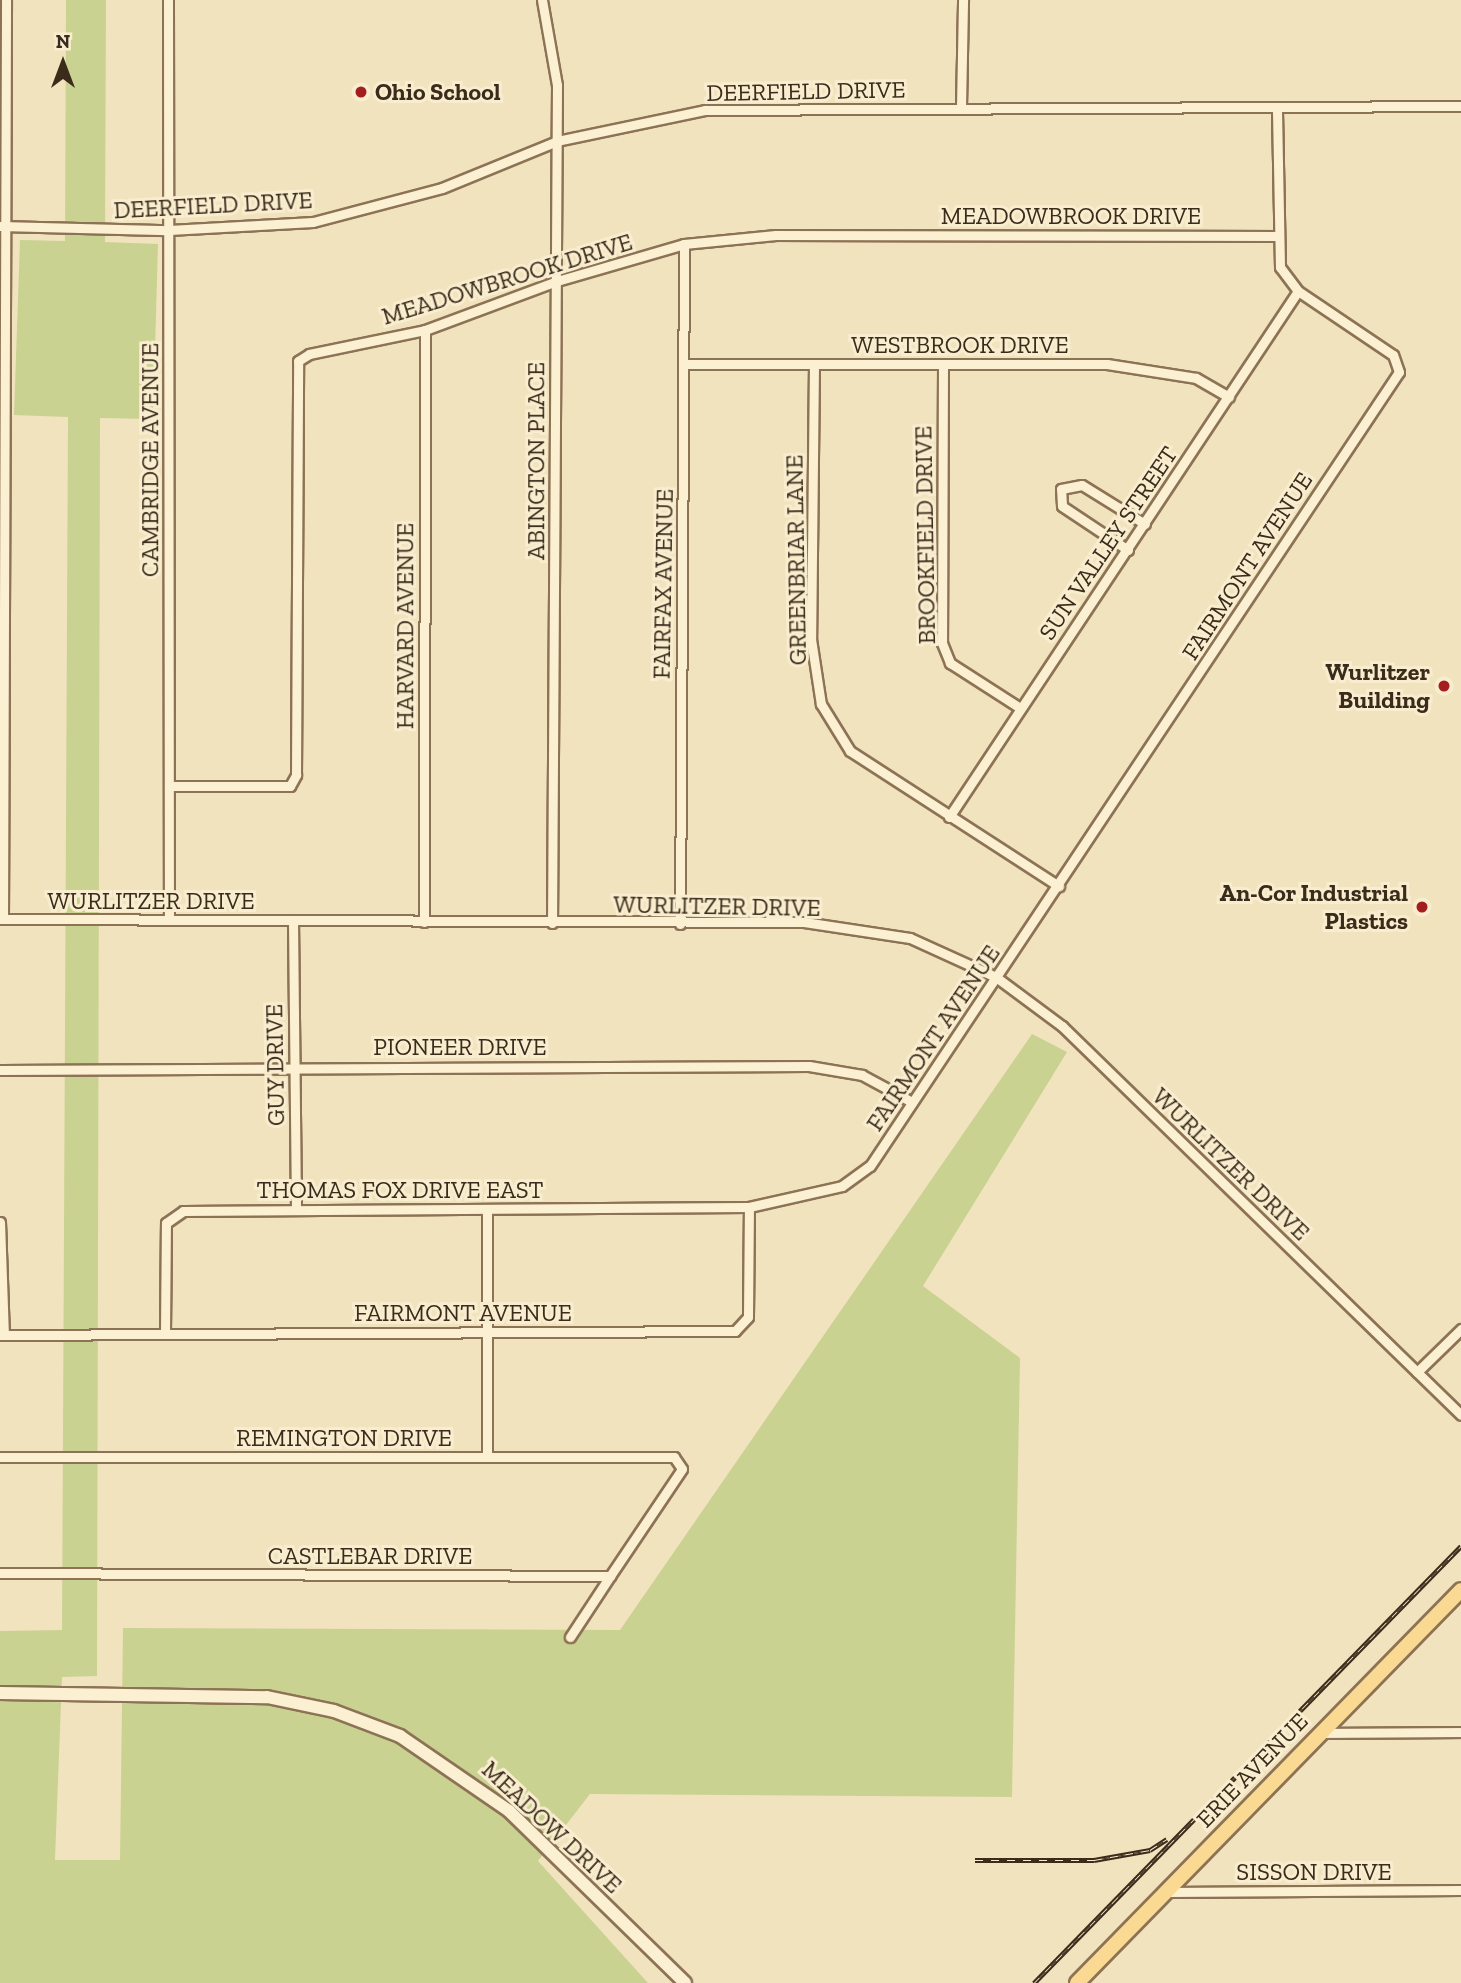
<!DOCTYPE html>
<html>
<head>
<meta charset="utf-8">
<style>
  body { margin:0 }
  #map { position:relative; width:1461px; height:1983px; overflow:hidden; background:#f2e3bf; font-family:"Zilla Slab",serif }
  div>[style] { position:absolute }
  .green>* { inset:0; background:#cad292 }
  .roads { filter:drop-shadow(2px 0 #8d7355) drop-shadow(-2px 0 #8d7355) drop-shadow(0 2px #8d7355) drop-shadow(0 -2px #8d7355) }
  .street>* { height:9px; margin:-4.5px; padding:0 4.5px; transform-origin:4.5px; border-radius:4.5px; background:#fcf0d3 }
  .secondary>* { height:12px; margin:-6px; padding:0 6px; transform-origin:6px; border-radius:6px; background:#fcf0d3 }
  .primary>* { height:14px; margin:-7px; padding:0 7px; transform-origin:7px; border-radius:7px; background:#fada92 }
  .rail>* { height:5px; margin-top:-2.5px; transform-origin:0; background:repeating-linear-gradient(90deg,#f9edcf 0 8px,#3b2b1b 0 16px); box-sizing:border-box; border-block:2px solid #3b2b1b }
  .dots>* { width:19px; height:19px; translate:-50% -50%; box-sizing:border-box; border:4px solid #f9edcf; border-radius:50% }
  span { translate:-50% -50%; white-space:nowrap; text-align:center; line-height:1.15; -webkit-text-stroke:6px #f9edcf; paint-order:stroke }
  .street-label { font-size:24px; color:#3b2b1b }
  .poi-label { font-size:24px; color:#3b2b1b; font-weight:700 }
  .left { translate:0 -50%; text-align:left }
  .right { translate:-100% -50%; text-align:right }
  .north { position:absolute; left:28px; top:28px; width:70px; height:70px; -webkit-text-stroke:5px #f9edcf; paint-order:stroke; rotate:0deg; font-size:19px; font-weight:700; line-height:28px; text-align:center; color:#3b2b1b }
  .north::after { content:''; display:block; margin:auto; width:24px; height:32px; background:#3b2b1b; clip-path:polygon(50% 0,100% 100%,50% 72%,0 100%) }
</style>
</head>
<body>
<div id="map">
  <div class="green">
    <div style="clip-path:polygon(66px 0,106px 0,105px 242px,158px 244px,153px 419px,100px 418px,97px 1676px,62px 1677px,55px 1860px,120px 1860px,123px 1628px,620px 1630px,1032px 1034px,1067px 1052px,923px 1286px,1020px 1358px,1012px 1797px,590px 1794px,538px 1861px,648px 1983px,0 1983px,0 1631px,62px 1630px,68px 417px,14px 415px,20px 240px,65px 241px)"></div>
  </div>
  <div class="roads">
    <div class="street">
      <div style="left:168px;top:0;width:920px;rotate:89.94deg"></div>
      <div style="left:542px;top:0;width:86px;rotate:80deg"></div>
      <div style="left:557px;top:85px;width:838px;rotate:90.34deg"></div>
      <div style="left:961px;top:107px;width:107px;rotate:-88.9deg"></div>
      <div style="left:0;top:226px;width:169px;rotate:1.4deg"></div>
      <div style="left:169px;top:230px;width:144px;rotate:-3.2deg"></div>
      <div style="left:313px;top:222px;width:133px;rotate:-14.8deg"></div>
      <div style="left:442px;top:188px;width:124px;rotate:-22.2deg"></div>
      <div style="left:557px;top:141px;width:151px;rotate:-11.8deg"></div>
      <div style="left:705px;top:110px;width:756px;rotate:-0.3deg"></div>
      <div style="left:685px;top:364px;width:422px"></div>
      <div style="left:1107px;top:364px;width:90px;rotate:8.9deg"></div>
      <div style="left:1196px;top:378px;width:38px;rotate:30deg"></div>
      <div style="left:814px;top:364px;width:275px;rotate:90.6deg"></div>
      <div style="left:811px;top:639px;width:66px;rotate:81.3deg"></div>
      <div style="left:821px;top:704px;width:55px;rotate:58.3deg"></div>
      <div style="left:850px;top:751px;width:249px;rotate:32.9deg"></div>
      <div style="left:943px;top:365px;width:278px;rotate:90.2deg"></div>
      <div style="left:942px;top:643px;width:22px;rotate:68deg"></div>
      <div style="left:950px;top:663px;width:83px;rotate:32.7deg"></div>
      <div style="left:1128px;top:550px;width:79px;rotate:-146.3deg"></div>
      <div style="left:1062px;top:506px;width:17px;rotate:-93deg"></div>
      <div style="left:1061px;top:489px;width:21px;rotate:-11deg"></div>
      <div style="left:1082px;top:485px;width:74px;rotate:31.8deg"></div>
      <div style="left:169px;top:786px;width:121px"></div>
      <div style="left:290px;top:786px;width:13px;rotate:-61deg"></div>
      <div style="left:296px;top:775px;width:414px;rotate:-89.7deg"></div>
      <div style="left:298px;top:361px;width:13px;rotate:-32deg"></div>
      <div style="left:309px;top:354px;width:118px;rotate:-11.7deg"></div>
      <div style="left:425px;top:330px;width:141px;rotate:-20.4deg"></div>
      <div style="left:557px;top:281px;width:132px;rotate:-16.2deg"></div>
      <div style="left:684px;top:244px;width:92px;rotate:-5.6deg"></div>
      <div style="left:776px;top:235px;width:500px;rotate:0.11deg"></div>
      <div style="left:949px;top:817px;width:631px;rotate:-56.44deg"></div>
      <div style="left:0;top:919px;width:804px;rotate:0.21deg"></div>
      <div style="left:804px;top:922px;width:107px;rotate:8.6deg"></div>
      <div style="left:910px;top:938px;width:94px;rotate:24.4deg"></div>
      <div style="left:996px;top:977px;width:82px;rotate:36.6deg"></div>
      <div style="left:1062px;top:1026px;width:557px;rotate:44.27deg"></div>
      <div style="left:3px;top:919px;width:919px;rotate:-89.81deg"></div>
      <div style="left:293px;top:921px;width:289px;rotate:89.4deg"></div>
      <div style="left:424px;top:922px;width:592px;rotate:-89.9deg"></div>
      <div style="left:680px;top:924px;width:680px;rotate:-89.66deg"></div>
      <div style="left:0;top:1070px;width:809px;rotate:-0.28deg"></div>
      <div style="left:809px;top:1066px;width:54px;rotate:9.6deg"></div>
      <div style="left:862px;top:1075px;width:57px;rotate:28.4deg"></div>
      <div style="left:487px;top:1210px;width:247px;rotate:90deg"></div>
      <div style="left:0;top:1222px;width:113px;rotate:88deg"></div>
      <div style="left:165px;top:1333px;width:110px;rotate:-89.5deg"></div>
      <div style="left:166px;top:1223px;width:21px;rotate:-35deg"></div>
      <div style="left:183px;top:1211px;width:566px;rotate:-0.4deg"></div>
      <div style="left:749px;top:1207px;width:95px;rotate:-12.7deg"></div>
      <div style="left:842px;top:1186px;width:34px;rotate:-36deg"></div>
      <div style="left:870px;top:1166px;width:954px;rotate:-56.33deg"></div>
      <div style="left:1399px;top:372px;width:18px;rotate:-109deg"></div>
      <div style="left:1393px;top:355px;width:115px;rotate:-146deg"></div>
      <div style="left:1298px;top:291px;width:30px;rotate:-127deg"></div>
      <div style="left:1280px;top:267px;width:160px;rotate:-91.1deg"></div>
      <div style="left:0;top:1335px;width:735px;rotate:-0.31deg"></div>
      <div style="left:735px;top:1331px;width:19px;rotate:-47deg"></div>
      <div style="left:748px;top:1317px;width:110px;rotate:-89.5deg"></div>
      <div style="left:1417px;top:1372px;width:62px;rotate:-44.3deg"></div>
      <div style="left:0;top:1457px;width:674px"></div>
      <div style="left:674px;top:1457px;width:14px;rotate:56deg"></div>
      <div style="left:682px;top:1469px;width:129px;rotate:123.9deg"></div>
      <div style="left:610px;top:1576px;width:610px;rotate:-179.72deg"></div>
      <div style="left:570px;top:1637px;width:73px;rotate:-56.7deg"></div>
      <div style="left:1321px;top:1733px;width:140px;rotate:-0.4deg"></div>
      <div style="left:1167px;top:1892px;width:294px;rotate:-0.4deg"></div>
    </div>
    <div class="secondary">
      <div style="left:0;top:1693px;width:267px;rotate:0.9deg"></div>
      <div style="left:267px;top:1697px;width:68px;rotate:11.8deg"></div>
      <div style="left:334px;top:1711px;width:71px;rotate:20.7deg"></div>
      <div style="left:400px;top:1736px;width:132px;rotate:34.5deg"></div>
      <div style="left:509px;top:1811px;width:246px;rotate:44.3deg"></div>
    </div>
    <div class="primary">
      <div style="left:1077px;top:1983px;width:549px;rotate:-45.66deg"></div>
    </div>
  </div>
  <div class="rail">
    <div style="left:975px;top:1860px;width:119px"></div>
    <div style="left:1094px;top:1860px;width:57px;rotate:-10.1deg"></div>
    <div style="left:1150px;top:1850px;width:20px;rotate:-33deg"></div>
    <div style="left:1034px;top:1983px;width:611px;rotate:-45.66deg"></div>
  </div>
  <div class="dots">
    <div style="left:361px;top:92px;background:#a31f1f"></div>
    <div style="left:1444px;top:686px;background:#a31f1f"></div>
    <div style="left:1422px;top:907px;background:#a31f1f"></div>
  </div>
  <div class="street-label">
    <span style="left:806px;top:91px;rotate:-1deg">DEERFIELD DRIVE</span>
    <span style="left:213px;top:205px;rotate:-3deg">DEERFIELD DRIVE</span>
    <span style="left:1071px;top:216px">MEADOWBROOK DRIVE</span>
    <span style="left:507px;top:279px;rotate:-17deg">MEADOWBROOK DRIVE</span>
    <span style="left:960px;top:345px">WESTBROOK DRIVE</span>
    <span style="left:150px;top:460px;rotate:-90deg">CAMBRIDGE AVENUE</span>
    <span style="left:536px;top:461px;rotate:-90deg">ABINGTON PLACE</span>
    <span style="left:925px;top:535px;rotate:-91deg">BROOKFIELD DRIVE</span>
    <span style="left:1108px;top:543px;rotate:-56deg">SUN VALLEY STREET</span>
    <span style="left:796px;top:560px;rotate:-91deg">GREENBRIAR LANE</span>
    <span style="left:1247px;top:566px;rotate:-57deg">FAIRMONT AVENUE</span>
    <span style="left:663px;top:584px;rotate:-89deg">FAIRFAX AVENUE</span>
    <span style="left:405px;top:626px;rotate:-90deg">HARVARD AVENUE</span>
    <span style="left:151px;top:901px">WURLITZER DRIVE</span>
    <span style="left:717px;top:906px;rotate:1deg">WURLITZER DRIVE</span>
    <span style="left:933px;top:1038px;rotate:-56deg">FAIRMONT AVENUE</span>
    <span style="left:460px;top:1047px">PIONEER DRIVE</span>
    <span style="left:275px;top:1065px;rotate:-91deg">GUY DRIVE</span>
    <span style="left:1231px;top:1164px;rotate:44deg">WURLITZER DRIVE</span>
    <span style="left:400px;top:1190px">THOMAS FOX DRIVE EAST</span>
    <span style="left:463px;top:1313px">FAIRMONT AVENUE</span>
    <span style="left:344px;top:1438px">REMINGTON DRIVE</span>
    <span style="left:370px;top:1556px">CASTLEBAR DRIVE</span>
    <span style="left:1252px;top:1770px;rotate:-46deg">ERIE AVENUE</span>
    <span style="left:552px;top:1827px;rotate:43deg">MEADOW DRIVE</span>
    <span style="left:1314px;top:1872px">SISSON DRIVE</span>
  </div>
  <div class="poi-label">
    <span class="left" style="left:375px;top:92px">Ohio School</span>
    <span class="right" style="left:1430px;top:686px">Wurlitzer<br>Building</span>
    <span class="right" style="left:1408px;top:907px">An-Cor Industrial<br>Plastics</span>
  </div>
  <div class="north">N</div>
</div>
</body>
</html>
